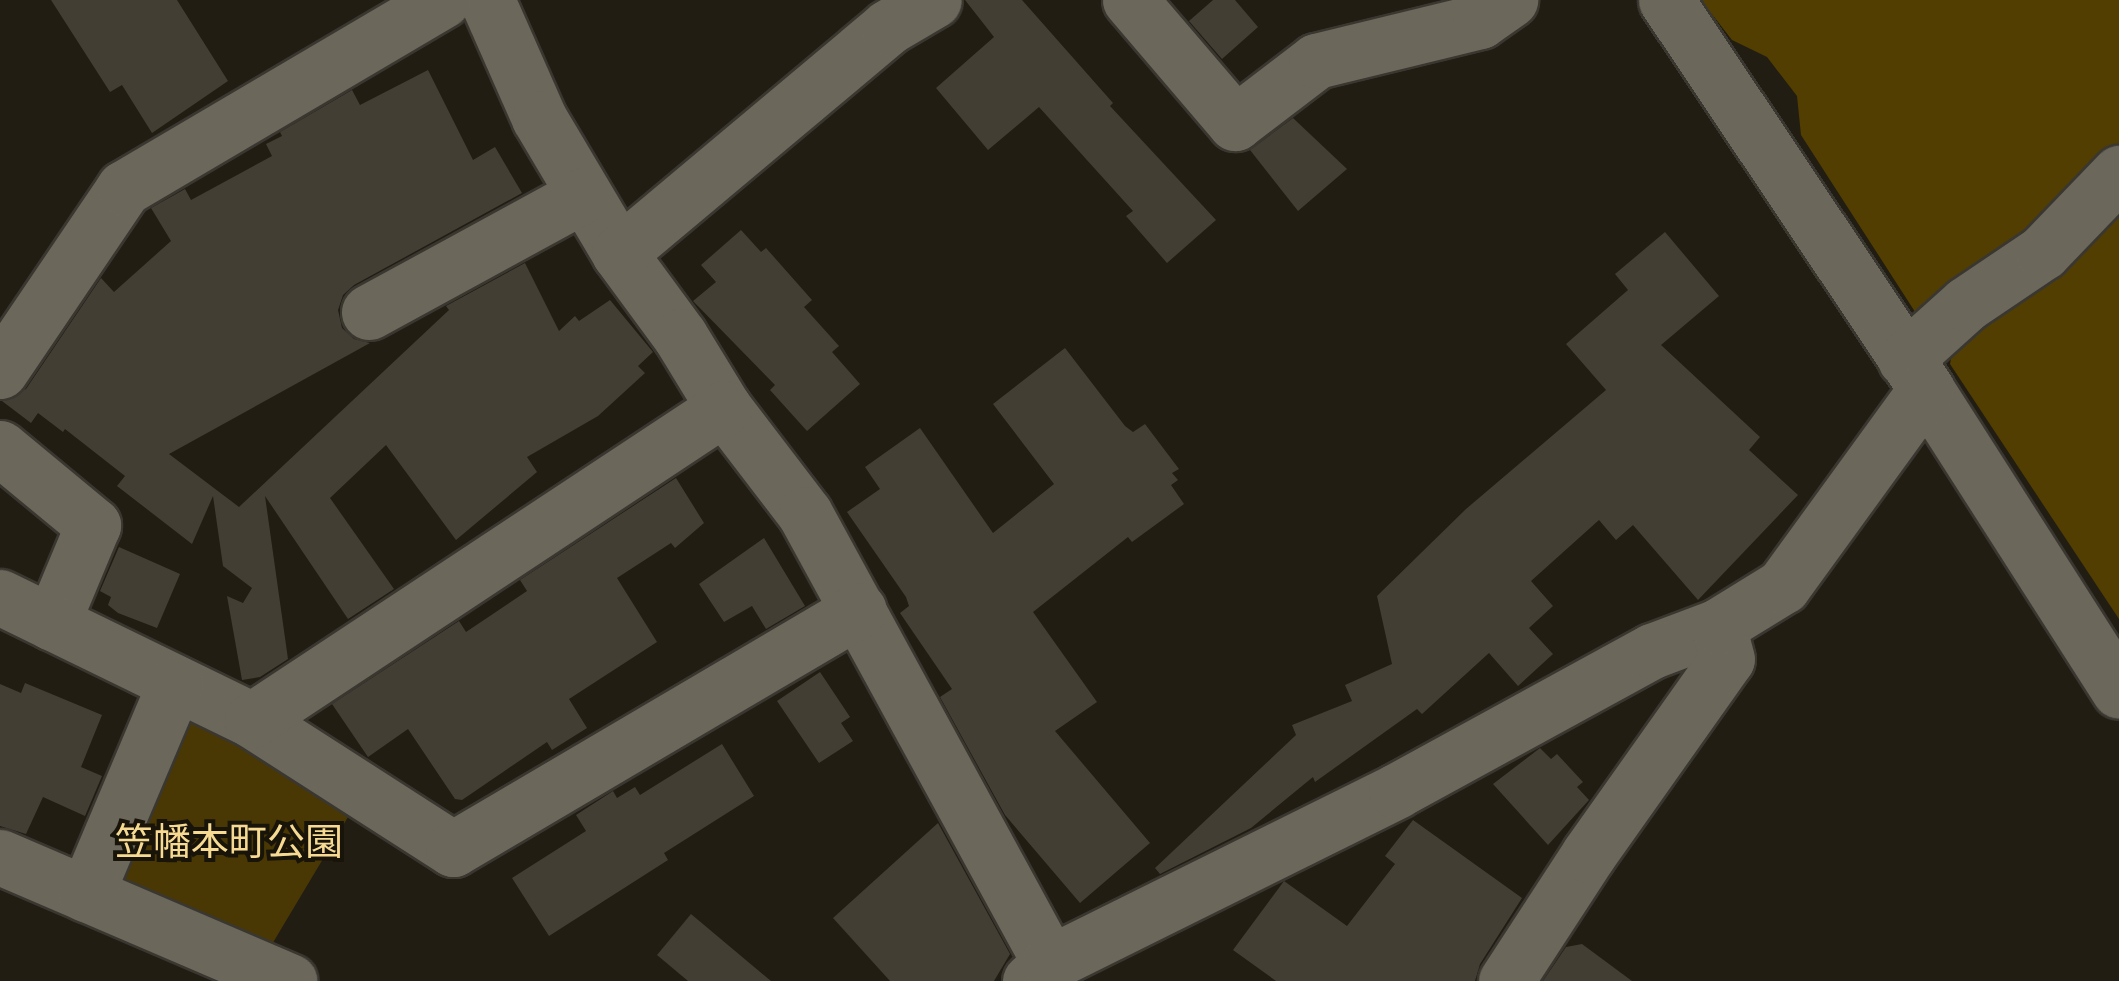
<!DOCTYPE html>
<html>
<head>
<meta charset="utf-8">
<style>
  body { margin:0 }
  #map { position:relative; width:2119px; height:981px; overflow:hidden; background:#211d13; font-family:"Exo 2","Noto Sans JP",sans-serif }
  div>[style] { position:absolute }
  .green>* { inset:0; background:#493704 }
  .forest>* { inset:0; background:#523e00 }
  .building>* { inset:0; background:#433e34 }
  .roads { filter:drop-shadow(2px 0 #3a3731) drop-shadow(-2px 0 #3a3731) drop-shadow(0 2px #3a3731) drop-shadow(0 -2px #3a3731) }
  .minor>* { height:55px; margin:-27.5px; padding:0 27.5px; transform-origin:27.5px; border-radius:27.5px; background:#6c675b }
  span { translate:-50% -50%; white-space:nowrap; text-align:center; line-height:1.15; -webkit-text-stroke:8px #18140a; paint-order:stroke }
  .park-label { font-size:38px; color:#f7da92 }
</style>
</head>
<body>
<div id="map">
  <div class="green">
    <div style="clip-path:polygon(194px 712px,351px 812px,265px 956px,106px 889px)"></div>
  </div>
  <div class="forest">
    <div style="clip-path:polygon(1701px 0,2119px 0,2119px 150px,2028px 243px,1919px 318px,1801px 135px,1797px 96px,1767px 57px,1732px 40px)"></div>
    <div style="clip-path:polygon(2119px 202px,2119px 619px,1950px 364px,1955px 337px)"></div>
  </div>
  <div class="building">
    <div style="clip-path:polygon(51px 0,177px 0,228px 81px,152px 133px,122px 85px,110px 92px)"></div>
    <div style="clip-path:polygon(965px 0,1022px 0,1113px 103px,1110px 106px,1216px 220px,1167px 263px,1126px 216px,1133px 211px,1039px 107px,988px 150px,936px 88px,994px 37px)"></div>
    <div style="clip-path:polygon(1213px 0,1235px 0,1258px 27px,1222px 59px,1189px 21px)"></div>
    <div style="clip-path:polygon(428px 70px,473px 160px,495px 147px,522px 193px,354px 285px,343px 295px,338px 310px,342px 328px,354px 339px,370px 343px,169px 454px,239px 507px,449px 310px,446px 306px,525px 263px,559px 331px,575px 316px,579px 321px,610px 300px,653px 352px,638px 366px,645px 373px,598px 416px,527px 457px,537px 472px,456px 540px,386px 445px,330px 498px,394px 589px,348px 619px,265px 496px,288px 659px,260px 677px,242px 680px,227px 596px,243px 603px,252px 588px,223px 566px,213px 496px,192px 544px,117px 486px,125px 476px,65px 429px,63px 432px,38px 413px,31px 423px,2px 401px,26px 389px,101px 278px,114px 292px,171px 241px,151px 208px,185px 189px,191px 200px,272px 156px,266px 144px,282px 136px,280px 132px,352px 90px,360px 105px)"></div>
    <div style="clip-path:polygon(1293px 118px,1347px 169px,1298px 211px,1250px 150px)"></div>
    <div style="clip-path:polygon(741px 230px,761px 252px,766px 248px,812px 300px,804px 307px,839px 346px,832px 352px,860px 384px,807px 431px,770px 390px,775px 385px,693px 301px,716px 282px,701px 265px)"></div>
    <div style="clip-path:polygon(1665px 232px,1719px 296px,1661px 345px,1760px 437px,1749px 450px,1798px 495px,1698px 600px,1633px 525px,1616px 540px,1599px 520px,1531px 581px,1553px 606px,1529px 628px,1553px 654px,1518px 686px,1489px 653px,1422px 714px,1417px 709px,1315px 782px,1313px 777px,1251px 828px,1160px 874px,1155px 868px,1296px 735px,1292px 725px,1352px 701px,1345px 685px,1392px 664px,1377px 596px,1466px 509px,1606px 390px,1566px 344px,1628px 290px,1615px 274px)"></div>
    <div style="clip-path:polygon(1065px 348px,1125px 426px,1133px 432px,1145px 424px,1179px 469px,1172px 473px,1178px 480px,1171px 485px,1184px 504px,1132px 542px,1128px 537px,1033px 612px,1097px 702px,1055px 731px,1150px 843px,1080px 903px,1005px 815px,940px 697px,952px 689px,900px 613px,909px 606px,906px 597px,847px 512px,880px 489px,865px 467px,920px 428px,993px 533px,1054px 484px,993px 404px)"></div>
    <div style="clip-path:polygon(676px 478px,704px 523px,675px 548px,671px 543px,617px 578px,657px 642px,569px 699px,587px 728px,552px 750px,547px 742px,462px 800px,455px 799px,408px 729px,368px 757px,332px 704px,459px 621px,466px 632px,527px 591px,520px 580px)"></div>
    <div style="clip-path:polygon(764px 538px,805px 606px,766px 629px,752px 606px,724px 622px,699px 584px)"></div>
    <div style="clip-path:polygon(119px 547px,180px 574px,157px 628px,118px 613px,108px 605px,111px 597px,100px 591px)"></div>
    <div style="clip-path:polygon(820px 672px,850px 717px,841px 723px,853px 741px,819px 763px,777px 701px)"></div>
    <div style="clip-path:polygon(25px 683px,102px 715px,81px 767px,102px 776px,85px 816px,43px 797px,26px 834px,0 826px,0 684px,21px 693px)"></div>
    <div style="clip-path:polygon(722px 744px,754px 796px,664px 853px,668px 860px,549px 936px,512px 878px,586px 831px,576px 815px,613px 791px,617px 798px,635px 787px,640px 795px)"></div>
    <div style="clip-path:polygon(1540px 748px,1551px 759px,1557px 754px,1583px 782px,1577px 787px,1589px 800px,1548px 845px,1493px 784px)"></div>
    <div style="clip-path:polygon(1413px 820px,1522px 898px,1480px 964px,1475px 981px,1276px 981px,1233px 950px,1284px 881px,1347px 926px,1395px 864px,1385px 856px)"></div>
    <div style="clip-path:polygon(938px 823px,1010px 954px,994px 981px,890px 981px,833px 918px)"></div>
    <div style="clip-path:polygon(691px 914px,771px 981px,688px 981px,657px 955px)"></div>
    <div style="clip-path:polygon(1582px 944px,1632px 981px,1543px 981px,1566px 947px)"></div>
  </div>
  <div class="roads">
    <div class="minor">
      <div style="left:487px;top:0;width:129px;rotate:66.2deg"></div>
      <div style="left:539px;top:118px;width:157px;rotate:59.3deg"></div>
      <div style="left:619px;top:253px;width:103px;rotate:53.7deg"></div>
      <div style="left:680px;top:336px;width:84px;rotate:58.6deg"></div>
      <div style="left:724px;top:408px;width:133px;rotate:52.6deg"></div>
      <div style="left:805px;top:514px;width:511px;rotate:61.38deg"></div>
      <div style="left:1130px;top:0;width:162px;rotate:49.5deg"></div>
      <div style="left:1235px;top:123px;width:102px;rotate:-37.4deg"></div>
      <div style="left:1316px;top:61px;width:169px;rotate:-13.7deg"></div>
      <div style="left:1480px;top:21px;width:37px;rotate:-35deg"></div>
      <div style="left:1666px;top:0;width:468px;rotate:56.2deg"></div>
      <div style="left:1926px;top:389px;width:358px;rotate:57.4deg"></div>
      <div style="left:619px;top:253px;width:351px;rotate:-40deg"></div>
      <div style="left:888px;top:27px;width:53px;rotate:-30.4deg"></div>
      <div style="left:369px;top:312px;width:245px;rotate:-28.6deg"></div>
      <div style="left:1905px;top:359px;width:82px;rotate:-42deg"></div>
      <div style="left:1966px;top:304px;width:93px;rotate:-34deg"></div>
      <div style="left:2043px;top:252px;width:110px;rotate:-46.1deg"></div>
      <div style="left:0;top:371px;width:221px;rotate:-55.9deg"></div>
      <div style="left:124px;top:188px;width:370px;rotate:-30.5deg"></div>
      <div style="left:0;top:448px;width:121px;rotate:39.6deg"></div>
      <div style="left:93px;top:525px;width:106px;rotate:112.7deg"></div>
      <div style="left:0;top:597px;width:280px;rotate:26deg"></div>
      <div style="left:252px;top:720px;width:239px;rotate:32.7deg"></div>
      <div style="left:453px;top:849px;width:471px;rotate:-30.5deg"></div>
      <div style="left:252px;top:720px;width:566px;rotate:-33.47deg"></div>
      <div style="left:0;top:857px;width:315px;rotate:23.2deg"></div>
      <div style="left:86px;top:894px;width:229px;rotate:-67.1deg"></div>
      <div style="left:1030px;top:981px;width:27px;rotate:-42deg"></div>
      <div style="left:1050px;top:963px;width:386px;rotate:-26.4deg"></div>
      <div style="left:1396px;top:791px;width:292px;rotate:-28.7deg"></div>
      <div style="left:1652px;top:651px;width:71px;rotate:-20.7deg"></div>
      <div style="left:1506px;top:981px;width:150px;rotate:-56.9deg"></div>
      <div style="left:1588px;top:855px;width:240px;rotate:-54.7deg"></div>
      <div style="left:1727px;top:659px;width:34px;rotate:-105deg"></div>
      <div style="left:1718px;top:626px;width:76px;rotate:-31.6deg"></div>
      <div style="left:1783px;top:586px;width:243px;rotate:-54deg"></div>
    </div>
  </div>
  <div class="park-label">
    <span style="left:229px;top:841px">笠幡本町公園</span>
  </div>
</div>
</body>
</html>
